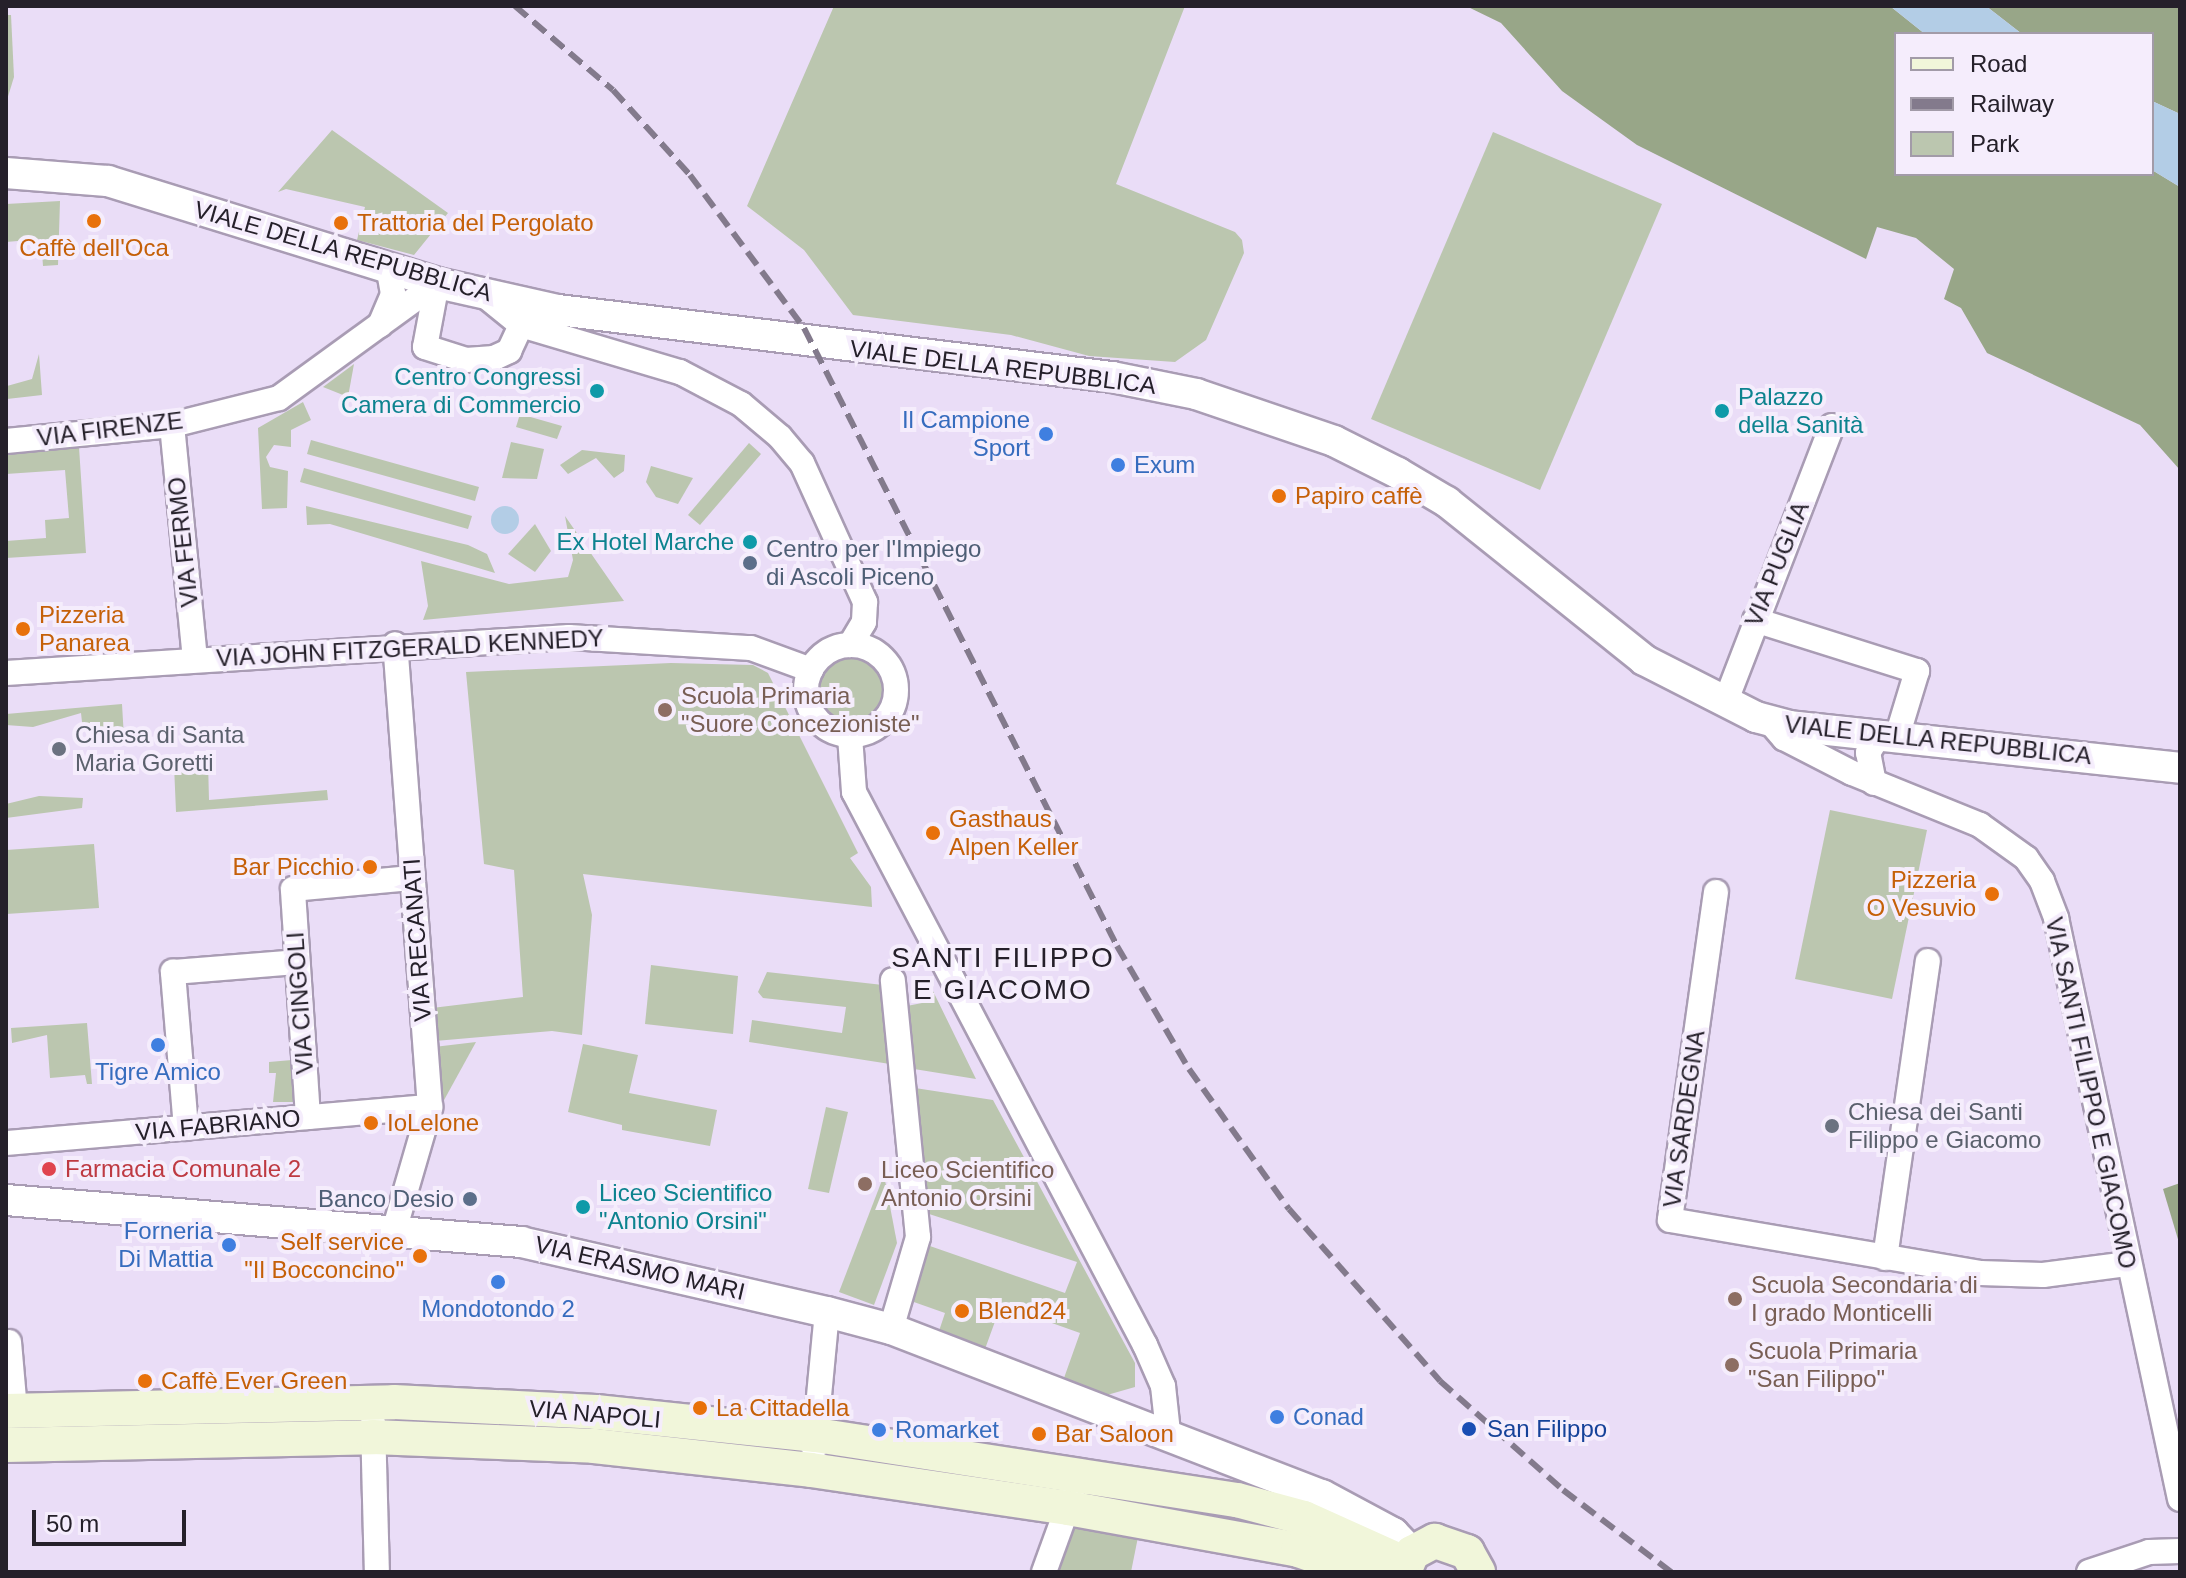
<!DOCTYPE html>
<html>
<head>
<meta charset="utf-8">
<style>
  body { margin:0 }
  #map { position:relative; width:2186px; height:1578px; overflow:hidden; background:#eaddf7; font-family:Helvetica,sans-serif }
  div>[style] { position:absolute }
  .green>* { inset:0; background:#bbc6af }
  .round { border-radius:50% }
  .forest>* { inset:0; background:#98a688 }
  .water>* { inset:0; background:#b3cde6 }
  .roads { filter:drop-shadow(2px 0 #a99cb4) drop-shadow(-2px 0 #a99cb4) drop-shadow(0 2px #a99cb4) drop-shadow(0 -2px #a99cb4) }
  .minor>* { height:24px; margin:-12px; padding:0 12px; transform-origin:12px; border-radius:12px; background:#fff }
  .minor>.ring { margin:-12px; padding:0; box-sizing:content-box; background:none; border:24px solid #fff; border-radius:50% }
  .tertiary>* { height:30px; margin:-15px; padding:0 15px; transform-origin:15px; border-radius:15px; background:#fff }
  .secondary>* { height:34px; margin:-17px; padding:0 17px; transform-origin:17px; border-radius:17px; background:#f1f6da }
  .rail>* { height:6px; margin-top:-3px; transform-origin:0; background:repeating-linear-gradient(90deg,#837a8c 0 16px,transparent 0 24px) }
  .dots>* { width:22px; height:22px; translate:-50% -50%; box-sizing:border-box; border:4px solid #f5edfc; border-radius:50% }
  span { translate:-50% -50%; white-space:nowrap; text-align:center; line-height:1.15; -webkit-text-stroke:8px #f5edfc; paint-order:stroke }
  .food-label { font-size:24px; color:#c56008 }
  .left { translate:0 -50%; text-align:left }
  .right { translate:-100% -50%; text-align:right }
  .street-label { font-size:24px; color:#25202a }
  .culture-label { font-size:24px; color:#0d838f }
  .shop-label { font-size:24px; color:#366cbe }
  .service-label { font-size:24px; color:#4e5e75 }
  .education-label { font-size:24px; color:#785e54 }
  .worship-label { font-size:24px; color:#5b616d }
  .health-label { font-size:24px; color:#be3a42 }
  .transit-label { font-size:24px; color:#164399 }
  .quarter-label { font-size:28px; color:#25202a; letter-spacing:2px }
  .frame { position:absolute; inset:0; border:8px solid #25202a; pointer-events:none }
  .legend { position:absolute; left:1894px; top:32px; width:260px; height:144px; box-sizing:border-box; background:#f5edfc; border:2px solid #a29ba8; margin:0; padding:10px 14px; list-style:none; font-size:24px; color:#25202a }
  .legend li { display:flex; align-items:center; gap:16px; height:40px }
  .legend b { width:40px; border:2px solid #a29ba8 }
  .scale { position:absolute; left:32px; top:1510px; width:154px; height:36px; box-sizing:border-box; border:4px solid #25202a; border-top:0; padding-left:10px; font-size:24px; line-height:28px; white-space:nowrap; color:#25202a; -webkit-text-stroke:6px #f5edfc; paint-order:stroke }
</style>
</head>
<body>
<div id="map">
  <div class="green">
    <div style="clip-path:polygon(834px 6px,1185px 6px,1116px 184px,1235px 232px,1242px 240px,1244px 253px,1206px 340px,1175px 362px,1089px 356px,1011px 335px,853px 315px,804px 250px,747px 206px)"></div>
    <div style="clip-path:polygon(6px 15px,11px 15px,14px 77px,6px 103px)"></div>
    <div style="clip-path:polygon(332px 130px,448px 213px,414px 255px,357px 240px,365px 207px,286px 189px,278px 192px)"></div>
    <div style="clip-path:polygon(1493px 132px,1662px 204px,1540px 490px,1371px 419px)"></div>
    <div style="clip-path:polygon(60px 201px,58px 265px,43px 266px,41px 239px,6px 242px,6px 204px)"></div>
    <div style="clip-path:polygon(39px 354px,42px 395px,7px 399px,7px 386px,32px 379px)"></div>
    <div style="clip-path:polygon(354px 364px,348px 397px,323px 387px)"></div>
    <div style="clip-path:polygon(303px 402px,311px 420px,291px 430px,291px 447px,274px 445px,266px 457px,270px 467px,288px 471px,287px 508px,262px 509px,258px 428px)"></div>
    <div style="clip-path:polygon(520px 414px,562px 426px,557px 439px,516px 427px)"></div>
    <div style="clip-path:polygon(311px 440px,479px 487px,475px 501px,307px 454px)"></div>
    <div style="clip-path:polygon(511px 442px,544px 449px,537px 479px,502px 478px)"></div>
    <div style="clip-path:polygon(749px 443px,761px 454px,700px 525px,688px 515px)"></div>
    <div style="clip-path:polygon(79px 447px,86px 553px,6px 558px,6px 541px,46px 538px,45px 520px,69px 518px,65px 470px,6px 474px,6px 451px)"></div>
    <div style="clip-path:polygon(582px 450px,625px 455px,624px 471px,614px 478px,596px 458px,568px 474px,560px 465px)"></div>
    <div style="clip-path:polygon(651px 466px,693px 478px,678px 504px,656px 497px,646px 482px)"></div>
    <div style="clip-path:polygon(304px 468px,472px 516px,468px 529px,300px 482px)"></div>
    <div style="clip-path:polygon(306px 506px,468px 545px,487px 554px,495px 573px,330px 524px,307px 525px)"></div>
    <div style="clip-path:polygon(565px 516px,624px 601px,423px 620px,428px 606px,421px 561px,509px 584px,568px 577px,573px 560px)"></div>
    <div style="clip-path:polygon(535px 524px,551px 551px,535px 572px,508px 554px)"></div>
    <div class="round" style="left:817px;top:656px;width:68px;height:68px"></div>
    <div style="clip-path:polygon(671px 663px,753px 665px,768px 673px,858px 853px,850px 858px,871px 887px,872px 907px,583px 874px,592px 915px,582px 1035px,552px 1031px,435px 1041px,432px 1008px,523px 997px,514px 870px,484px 864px,466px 672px)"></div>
    <div style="clip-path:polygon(122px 704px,124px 738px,83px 731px,81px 713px,33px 727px,6px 725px,6px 714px)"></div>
    <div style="clip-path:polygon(208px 762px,209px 800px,327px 790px,328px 800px,176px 812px,174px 765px)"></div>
    <div style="clip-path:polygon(39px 796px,83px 798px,82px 808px,6px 818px,6px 804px)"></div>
    <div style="clip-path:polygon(1830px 810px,1927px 830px,1892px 999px,1795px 979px)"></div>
    <div style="clip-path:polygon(94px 844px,99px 908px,6px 914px,6px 850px)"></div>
    <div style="clip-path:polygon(651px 965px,738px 976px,733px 1034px,645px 1024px)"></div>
    <div style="clip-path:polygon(767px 972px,883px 985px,890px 1064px,749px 1042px,752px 1020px,842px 1033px,846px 1007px,763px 998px,758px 992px)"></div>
    <div style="clip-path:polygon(932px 989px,976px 1079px,914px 1069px,907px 1006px,927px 1002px)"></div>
    <div style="clip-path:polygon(87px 1023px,92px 1084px,87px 1084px,85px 1075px,50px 1078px,47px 1035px,12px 1043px,11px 1028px)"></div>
    <div style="clip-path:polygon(476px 1042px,438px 1111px,434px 1047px)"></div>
    <div style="clip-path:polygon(583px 1044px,638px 1055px,629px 1093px,717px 1110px,710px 1146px,622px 1130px,622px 1125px,568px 1112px)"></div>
    <div style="clip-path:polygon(292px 1060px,295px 1102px,273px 1102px,276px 1073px,269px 1073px,269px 1062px)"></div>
    <div style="clip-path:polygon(915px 1088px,993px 1100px,1135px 1363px,1135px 1387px,1107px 1395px,1064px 1378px,1080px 1333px,1001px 1305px,985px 1349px,939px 1331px,945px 1313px,911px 1301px,927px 1245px,1065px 1293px,1077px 1262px,926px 1213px)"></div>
    <div style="clip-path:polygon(826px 1107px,848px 1112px,829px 1193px,808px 1189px)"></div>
    <div style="clip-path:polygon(884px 1175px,897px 1243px,874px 1305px,839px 1292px)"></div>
    <div style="clip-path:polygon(1068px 1526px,1138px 1537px,1131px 1572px,1052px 1572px)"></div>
  </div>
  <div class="forest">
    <div style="clip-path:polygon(1466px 6px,1890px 6px,1925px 34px,1896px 34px,1896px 174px,2152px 170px,2180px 187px,2180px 470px,2140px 425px,1987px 353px,1961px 308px,1944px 299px,1954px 269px,1916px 238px,1877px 227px,1866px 259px,1637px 145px,1562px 91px,1501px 23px)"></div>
    <div style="clip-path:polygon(1986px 6px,2180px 6px,2180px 114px,2152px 101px,2152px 34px,2022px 34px)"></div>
    <div style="clip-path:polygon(2180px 1183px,2180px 1246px,2163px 1189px)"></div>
  </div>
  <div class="water">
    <div style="clip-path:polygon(1890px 6px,1986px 6px,2022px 34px,1925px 34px)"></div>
    <div style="clip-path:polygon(2152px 101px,2180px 114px,2180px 187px,2152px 170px)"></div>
    <div class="round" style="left:491px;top:506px;width:28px;height:28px"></div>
  </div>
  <div class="roads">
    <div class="minor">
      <div style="left:437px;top:283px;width:65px;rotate:100.6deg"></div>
      <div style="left:425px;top:347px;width:43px;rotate:17.6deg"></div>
      <div style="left:466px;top:360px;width:28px;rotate:-4deg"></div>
      <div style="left:494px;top:358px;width:17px;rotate:-25deg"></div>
      <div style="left:509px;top:351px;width:29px;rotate:-65deg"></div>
      <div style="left:484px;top:295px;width:48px;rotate:39deg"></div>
      <div style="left:521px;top:325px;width:166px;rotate:16.5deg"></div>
      <div style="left:680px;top:372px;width:69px;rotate:27.7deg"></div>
      <div style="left:741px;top:404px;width:51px;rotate:40.2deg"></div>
      <div style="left:780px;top:437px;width:34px;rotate:50deg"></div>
      <div style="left:802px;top:463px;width:153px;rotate:65.6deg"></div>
      <div style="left:865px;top:602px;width:20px;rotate:93deg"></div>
      <div style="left:864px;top:622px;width:27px;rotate:121deg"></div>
      <div style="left:380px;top:325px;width:34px;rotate:-67deg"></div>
      <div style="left:393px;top:294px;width:27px;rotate:-100deg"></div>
      <div style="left:172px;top:425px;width:234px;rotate:84.4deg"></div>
      <div style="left:6px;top:441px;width:167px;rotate:-5.5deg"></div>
      <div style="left:172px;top:425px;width:110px;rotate:-14.2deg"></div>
      <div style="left:279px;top:398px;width:195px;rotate:-36deg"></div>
      <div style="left:1755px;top:620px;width:170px;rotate:17.5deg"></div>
      <div style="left:1917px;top:671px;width:69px;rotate:106.9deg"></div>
      <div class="ring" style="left:806px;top:645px;width:66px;height:66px"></div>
      <div style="left:6px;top:673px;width:564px;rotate:-3.66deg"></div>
      <div style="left:569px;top:637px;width:182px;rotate:3.5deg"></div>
      <div style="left:751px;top:648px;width:64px;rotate:20.1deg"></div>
      <div style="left:1725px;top:703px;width:297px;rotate:-68.9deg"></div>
      <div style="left:1769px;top:721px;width:23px;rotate:49deg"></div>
      <div style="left:1784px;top:738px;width:76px;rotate:27.2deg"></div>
      <div style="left:1852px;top:773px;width:138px;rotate:22.1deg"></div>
      <div style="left:1980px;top:825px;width:57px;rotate:35.7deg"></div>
      <div style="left:2026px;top:858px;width:28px;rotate:55deg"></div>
      <div style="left:2042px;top:881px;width:40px;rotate:69deg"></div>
      <div style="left:2056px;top:918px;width:594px;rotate:77.95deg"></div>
      <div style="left:850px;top:736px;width:56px;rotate:85.9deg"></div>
      <div style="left:854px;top:792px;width:625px;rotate:62.25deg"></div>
      <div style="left:1145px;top:1345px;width:45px;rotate:66.3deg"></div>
      <div style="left:1163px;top:1386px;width:46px;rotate:83.8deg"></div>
      <div style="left:1874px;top:783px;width:31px;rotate:-101deg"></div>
      <div style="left:1868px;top:753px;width:21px;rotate:-59deg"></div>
      <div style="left:1716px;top:892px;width:331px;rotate:98deg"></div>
      <div style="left:1670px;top:1220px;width:314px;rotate:9.7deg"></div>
      <div style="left:1980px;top:1273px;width:63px;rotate:1.8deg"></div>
      <div style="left:2043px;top:1275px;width:86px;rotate:-7.4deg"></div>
      <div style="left:308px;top:1117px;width:228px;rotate:-93.8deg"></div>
      <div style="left:293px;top:889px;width:120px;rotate:-5.3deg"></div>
      <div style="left:186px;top:1128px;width:157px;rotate:-94.8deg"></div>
      <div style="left:173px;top:972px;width:124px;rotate:-4.6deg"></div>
      <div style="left:6px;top:1143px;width:426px;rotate:-4.9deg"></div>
      <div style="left:394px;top:1231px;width:129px;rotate:-73.8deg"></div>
      <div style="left:430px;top:1107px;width:464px;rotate:-94.3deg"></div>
      <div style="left:1885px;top:1258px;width:300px;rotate:-81.8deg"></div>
      <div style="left:891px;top:1329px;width:96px;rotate:-73.6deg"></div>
      <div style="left:918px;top:1237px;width:258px;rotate:-95.6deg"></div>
      <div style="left:9px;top:1342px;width:68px;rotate:85deg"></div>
      <div style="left:373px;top:1423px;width:149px;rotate:88.5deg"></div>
      <div style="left:814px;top:1449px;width:138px;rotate:-84.6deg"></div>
      <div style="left:1044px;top:1572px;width:82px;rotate:-70deg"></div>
      <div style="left:2089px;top:1572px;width:63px;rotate:-18.4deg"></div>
      <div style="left:2149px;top:1552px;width:31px;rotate:-2deg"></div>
    </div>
    <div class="tertiary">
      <div style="left:6px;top:173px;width:102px;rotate:4.5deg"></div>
      <div style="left:108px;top:181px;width:344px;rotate:17.2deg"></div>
      <div style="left:437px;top:283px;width:124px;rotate:12.6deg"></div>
      <div style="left:558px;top:310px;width:558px;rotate:6.9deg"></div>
      <div style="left:1112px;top:377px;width:86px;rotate:11.4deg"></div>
      <div style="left:1196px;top:394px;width:146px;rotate:18.8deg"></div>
      <div style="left:1334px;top:441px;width:72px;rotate:26.6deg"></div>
      <div style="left:1398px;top:473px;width:57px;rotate:30.6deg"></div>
      <div style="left:1447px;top:502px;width:253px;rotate:38.7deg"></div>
      <div style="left:1644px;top:660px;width:126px;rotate:27deg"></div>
      <div style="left:1756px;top:717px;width:34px;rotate:15deg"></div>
      <div style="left:1789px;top:726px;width:393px;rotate:6.1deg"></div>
      <div style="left:6px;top:1200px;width:517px;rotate:4.66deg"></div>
      <div style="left:521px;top:1242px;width:314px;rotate:12.9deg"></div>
      <div style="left:827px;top:1312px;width:66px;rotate:14.9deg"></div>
      <div style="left:891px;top:1329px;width:462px;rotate:21.1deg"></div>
      <div style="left:1322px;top:1495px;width:81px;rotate:28.2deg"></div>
      <div style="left:1393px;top:1533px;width:28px;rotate:46deg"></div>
    </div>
    <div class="secondary">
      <div style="left:6px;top:1411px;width:388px;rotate:-1.3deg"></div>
      <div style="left:394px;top:1402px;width:202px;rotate:2.8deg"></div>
      <div style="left:596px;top:1412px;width:221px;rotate:6deg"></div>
      <div style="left:816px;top:1435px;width:426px;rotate:8.8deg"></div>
      <div style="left:1237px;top:1500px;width:69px;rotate:15deg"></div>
      <div style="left:1304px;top:1518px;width:112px;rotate:24.3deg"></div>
      <div style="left:6px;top:1445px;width:367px;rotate:-1.2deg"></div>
      <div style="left:373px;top:1437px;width:221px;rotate:2.3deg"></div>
      <div style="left:594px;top:1446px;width:218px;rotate:6.3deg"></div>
      <div style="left:811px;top:1470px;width:260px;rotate:8.4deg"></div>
      <div style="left:1068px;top:1508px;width:234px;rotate:10.3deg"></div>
      <div style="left:1298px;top:1550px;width:68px;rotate:19deg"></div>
      <div style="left:1404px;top:1572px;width:21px;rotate:-67deg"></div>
      <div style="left:1412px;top:1553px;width:26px;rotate:-28deg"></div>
      <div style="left:1435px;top:1541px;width:34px;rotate:19deg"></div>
      <div style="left:1467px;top:1552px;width:23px;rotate:61deg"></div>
    </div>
  </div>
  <div class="rail">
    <div style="left:515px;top:6px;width:129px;rotate:40.6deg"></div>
    <div style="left:613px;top:90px;width:115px;rotate:47.8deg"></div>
    <div style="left:690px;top:175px;width:191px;rotate:53.3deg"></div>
    <div style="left:804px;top:328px;width:693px;rotate:63.14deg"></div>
    <div style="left:1117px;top:946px;width:143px;rotate:59.7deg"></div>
    <div style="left:1189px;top:1069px;width:172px;rotate:54.5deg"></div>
    <div style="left:1289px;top:1209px;width:229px;rotate:48.7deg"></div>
    <div style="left:1440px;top:1381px;width:164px;rotate:41.5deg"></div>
    <div style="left:1563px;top:1490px;width:136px;rotate:37.2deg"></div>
  </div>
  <div class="dots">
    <div style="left:94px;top:221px;background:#e8710a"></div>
    <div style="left:341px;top:223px;background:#e8710a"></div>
    <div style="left:597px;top:391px;background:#0f9aa8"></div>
    <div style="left:1722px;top:411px;background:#0f9aa8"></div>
    <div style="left:1046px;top:434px;background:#3f7fe0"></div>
    <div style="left:1118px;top:465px;background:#3f7fe0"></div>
    <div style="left:1279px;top:496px;background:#e8710a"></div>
    <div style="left:750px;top:542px;background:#0f9aa8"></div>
    <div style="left:750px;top:563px;background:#5c6f8a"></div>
    <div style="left:23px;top:629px;background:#e8710a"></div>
    <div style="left:665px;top:710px;background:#8d6e63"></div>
    <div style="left:59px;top:749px;background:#6b7280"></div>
    <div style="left:933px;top:833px;background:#e8710a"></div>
    <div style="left:370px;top:867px;background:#e8710a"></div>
    <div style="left:1992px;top:894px;background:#e8710a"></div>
    <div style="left:158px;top:1045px;background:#3f7fe0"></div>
    <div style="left:371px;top:1123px;background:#e8710a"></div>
    <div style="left:1832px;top:1126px;background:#6b7280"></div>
    <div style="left:49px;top:1169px;background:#e0444e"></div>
    <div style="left:865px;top:1184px;background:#8d6e63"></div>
    <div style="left:470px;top:1199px;background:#5c6f8a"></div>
    <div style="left:583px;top:1207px;background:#0f9aa8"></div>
    <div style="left:229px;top:1245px;background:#3f7fe0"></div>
    <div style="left:420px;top:1256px;background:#e8710a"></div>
    <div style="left:498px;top:1282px;background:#3f7fe0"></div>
    <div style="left:1735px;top:1299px;background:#8d6e63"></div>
    <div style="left:962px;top:1311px;background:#e8710a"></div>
    <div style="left:1732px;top:1365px;background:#8d6e63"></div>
    <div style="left:145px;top:1381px;background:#e8710a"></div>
    <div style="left:700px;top:1408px;background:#e8710a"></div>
    <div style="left:1277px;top:1417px;background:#3f7fe0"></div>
    <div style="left:1469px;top:1429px;background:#1a4fb4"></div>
    <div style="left:879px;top:1430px;background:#3f7fe0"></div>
    <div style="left:1039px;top:1434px;background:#e8710a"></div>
  </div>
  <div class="food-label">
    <span class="left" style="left:357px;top:223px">Trattoria del Pergolato</span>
    <span style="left:94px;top:248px">Caffè dell'Oca</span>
    <span class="left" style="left:1295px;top:496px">Papiro caffè</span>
    <span class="left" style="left:39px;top:629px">Pizzeria<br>Panarea</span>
    <span class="left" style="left:949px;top:833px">Gasthaus<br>Alpen Keller</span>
    <span class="right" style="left:354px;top:867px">Bar Picchio</span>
    <span class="right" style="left:1976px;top:894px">Pizzeria<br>O Vesuvio</span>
    <span class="left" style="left:387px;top:1123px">IoLelone</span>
    <span class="right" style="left:404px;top:1256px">Self service<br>"Il Bocconcino"</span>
    <span class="left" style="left:978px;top:1311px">Blend24</span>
    <span class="left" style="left:161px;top:1381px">Caffè Ever Green</span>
    <span class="left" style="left:716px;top:1408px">La Cittadella</span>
    <span class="left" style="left:1055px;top:1434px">Bar Saloon</span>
  </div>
  <div class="street-label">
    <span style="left:343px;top:251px;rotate:16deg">VIALE DELLA REPUBBLICA</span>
    <span style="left:1003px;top:367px;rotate:7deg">VIALE DELLA REPUBBLICA</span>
    <span style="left:110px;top:429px;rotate:-7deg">VIA FIRENZE</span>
    <span style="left:183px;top:542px;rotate:-96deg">VIA FERMO</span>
    <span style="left:1777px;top:564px;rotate:-68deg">VIA PUGLIA</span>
    <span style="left:410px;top:648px;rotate:-3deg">VIA JOHN FITZGERALD KENNEDY</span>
    <span style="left:1938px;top:740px;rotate:6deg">VIALE DELLA REPUBBLICA</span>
    <span style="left:417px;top:940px;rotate:-94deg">VIA RECANATI</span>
    <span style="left:300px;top:1003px;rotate:-94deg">VIA CINGOLI</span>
    <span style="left:2091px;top:1093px;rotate:78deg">VIA SANTI FILIPPO E GIACOMO</span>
    <span style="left:1684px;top:1119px;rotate:-82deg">VIA SARDEGNA</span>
    <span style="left:218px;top:1125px;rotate:-5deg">VIA FABRIANO</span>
    <span style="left:640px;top:1268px;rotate:13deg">VIA ERASMO MARI</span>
    <span style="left:595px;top:1414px;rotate:5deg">VIA NAPOLI</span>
  </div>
  <div class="culture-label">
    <span class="right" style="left:581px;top:391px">Centro Congressi<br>Camera di Commercio</span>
    <span class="left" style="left:1738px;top:411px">Palazzo<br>della Sanità</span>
    <span class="right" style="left:734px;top:542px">Ex Hotel Marche</span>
    <span class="left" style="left:599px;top:1207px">Liceo Scientifico<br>"Antonio Orsini"</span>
  </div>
  <div class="shop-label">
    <span class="right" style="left:1030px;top:434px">Il Campione<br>Sport</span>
    <span class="left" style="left:1134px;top:465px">Exum</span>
    <span style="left:158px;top:1072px">Tigre Amico</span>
    <span class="right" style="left:213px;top:1245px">Forneria<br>Di Mattia</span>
    <span style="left:498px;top:1309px">Mondotondo 2</span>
    <span class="left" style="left:1293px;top:1417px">Conad</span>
    <span class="left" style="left:895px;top:1430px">Romarket</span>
  </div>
  <div class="service-label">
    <span class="left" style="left:766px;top:563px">Centro per l'Impiego<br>di Ascoli Piceno</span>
    <span class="right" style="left:454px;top:1199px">Banco Desio</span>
  </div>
  <div class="education-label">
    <span class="left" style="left:681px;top:710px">Scuola Primaria<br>"Suore Concezioniste"</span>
    <span class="left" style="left:881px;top:1184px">Liceo Scientifico<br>Antonio Orsini</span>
    <span class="left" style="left:1751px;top:1299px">Scuola Secondaria di<br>I grado Monticelli</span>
    <span class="left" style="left:1748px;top:1365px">Scuola Primaria<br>"San Filippo"</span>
  </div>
  <div class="worship-label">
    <span class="left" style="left:75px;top:749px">Chiesa di Santa<br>Maria Goretti</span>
    <span class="left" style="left:1848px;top:1126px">Chiesa dei Santi<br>Filippo e Giacomo</span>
  </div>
  <div class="health-label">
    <span class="left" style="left:65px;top:1169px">Farmacia Comunale 2</span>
  </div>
  <div class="transit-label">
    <span class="left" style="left:1487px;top:1429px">San Filippo</span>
  </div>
  <div class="quarter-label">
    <span style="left:1003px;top:974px">SANTI FILIPPO<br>E GIACOMO</span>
  </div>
  <div class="frame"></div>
  <ul class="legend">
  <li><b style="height:10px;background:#f1f6da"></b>Road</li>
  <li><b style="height:10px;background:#837a8c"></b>Railway</li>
  <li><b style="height:22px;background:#bbc6af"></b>Park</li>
  </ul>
  <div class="scale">50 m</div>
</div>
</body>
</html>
